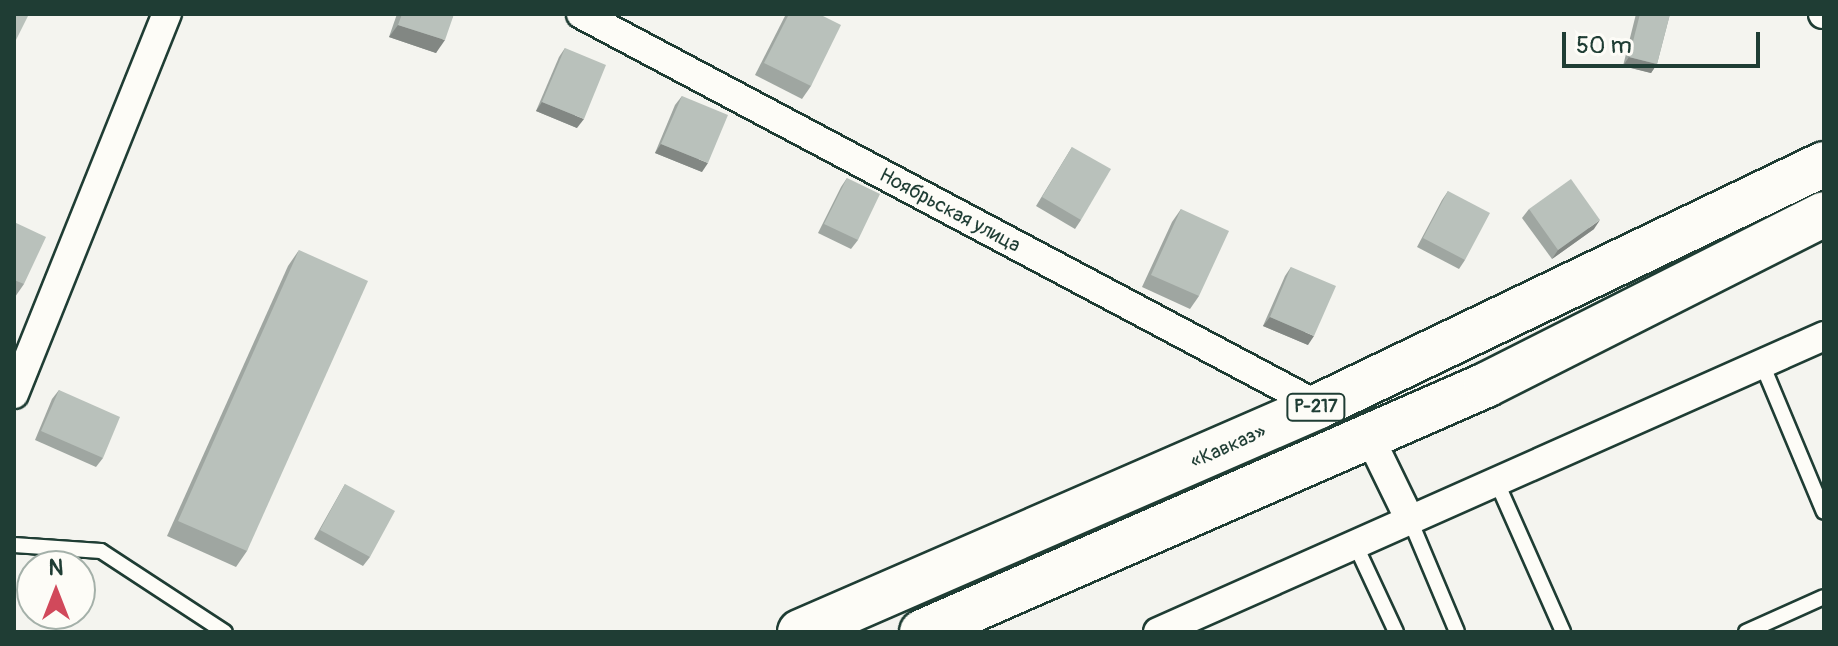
<!DOCTYPE html>
<html>
<head>
<meta charset="utf-8">
<style>
  body { margin:0 }
  #map { position:relative; width:1838px; height:646px; overflow:hidden; background:#f4f4ef; font-family:Pangolin,sans-serif }
  div>[style] { position:absolute }
  .roads { filter:drop-shadow(2px 0 #1f3d34) drop-shadow(-2px 0 #1f3d34) drop-shadow(0 2px #1f3d34) drop-shadow(0 -2px #1f3d34) }
  .lane>* { height:14px; margin:-7px; padding:0 7px; transform-origin:7px; border-radius:7px; background:#fdfcf7 }
  .street>* { height:28px; margin:-14px; padding:0 14px; transform-origin:14px; border-radius:14px; background:#fdfcf7 }
  .highway>* { height:44px; margin:-22px; padding:0 22px; transform-origin:22px; border-radius:22px; background:#fdfcf7 }
  .wall>* { inset:0; background:#9fa6a1 }
  .shaded-wall>* { inset:0; background:#828783 }
  .building>* { inset:0; background:#b9c1bb }
  span { translate:-50% -50%; white-space:nowrap; text-align:center; line-height:1.15; -webkit-text-stroke:7px #fdfcf7; paint-order:stroke }
  .shield-label span { padding:2px 6px; background:#fdfcf7; border:2px solid; border-radius:6px; -webkit-text-stroke-width:0 }
  .shield-label { font-size:18px; color:#1f3d34; font-weight:700 }
  .street-label { font-size:20px; color:#1f3d34 }
  .frame { position:absolute; inset:0; border:16px solid #1f3d34; pointer-events:none }
  .north { position:absolute; left:16px; top:550px; width:80px; height:80px; box-sizing:border-box; background:#fdfcf7; border:2px solid #a4b0a9; border-radius:50%; rotate:0deg; font-size:22px; font-weight:700; line-height:32px; text-align:center; color:#1f3d34 }
  .north::after { content:''; display:block; margin:auto; width:28px; height:36px; background:#d1495b; clip-path:polygon(50% 0,100% 100%,50% 72%,0 100%) }
  .scale { position:absolute; left:1562px; top:32px; width:198px; height:36px; box-sizing:border-box; border:4px solid #1f3d34; border-top:0; padding-left:10px; font-size:24px; line-height:28px; white-space:nowrap; color:#1f3d34; -webkit-text-stroke:6px #fdfcf7; paint-order:stroke }
</style>
</head>
<body>
<div id="map">
  <div class="roads">
    <div class="lane">
      <div style="left:1762px;top:364px;width:160px;rotate:67.3deg"></div>
      <div style="left:1498px;top:485px;width:161px;rotate:66.1deg"></div>
      <div style="left:1410px;top:520px;width:121px;rotate:67.2deg"></div>
      <div style="left:1355px;top:544px;width:97px;rotate:65deg"></div>
      <div style="left:14px;top:545px;width:87px;rotate:3.9deg"></div>
      <div style="left:101px;top:551px;width:148px;rotate:33.2deg"></div>
      <div style="left:1746px;top:632px;width:85px;rotate:-24.2deg"></div>
    </div>
    <div class="street">
      <div style="left:581px;top:14px;width:836px;rotate:27.98deg"></div>
      <div style="left:1823px;top:14px;width:1px"></div>
      <div style="left:14px;top:394px;width:410px;rotate:-68.1deg"></div>
      <div style="left:1369px;top:436px;width:93px;rotate:64deg"></div>
      <div style="left:1158px;top:632px;width:729px;rotate:-23.96deg"></div>
    </div>
    <div class="highway">
      <div style="left:800px;top:632px;width:566px;rotate:-23.53deg"></div>
      <div style="left:1319px;top:406px;width:560px;rotate:-25.6deg"></div>
      <div style="left:922px;top:632px;width:616px;rotate:-23.65deg"></div>
      <div style="left:1486px;top:385px;width:379px;rotate:-26.8deg"></div>
    </div>
  </div>
  <div class="wall">
    <div style="clip-path:polygon(397px 14px,454px 14px,436px 53px,389px 37px)"></div>
    <div style="clip-path:polygon(786px 14px,819px 14px,811px 86px,802px 99px,755px 75px)"></div>
    <div style="clip-path:polygon(1636px 14px,1670px 14px,1657px 64px,1651px 73px,1623px 66px)"></div>
    <div style="clip-path:polygon(565px 48px,577px 128px,536px 111px,559px 57px)"></div>
    <div style="clip-path:polygon(682px 96px,702px 172px,655px 153px,675px 105px)"></div>
    <div style="clip-path:polygon(1072px 147px,1081px 220px,1075px 229px,1036px 206px)"></div>
    <div style="clip-path:polygon(847px 178px,858px 240px,851px 249px,818px 233px,841px 187px)"></div>
    <div style="clip-path:polygon(1448px 191px,1465px 260px,1459px 269px,1417px 247px,1442px 200px)"></div>
    <div style="clip-path:polygon(1181px 209px,1199px 296px,1190px 309px,1142px 287px,1172px 222px)"></div>
    <div style="clip-path:polygon(1529px 209px,1594px 229px,1552px 259px,1522px 218px)"></div>
    <div style="clip-path:polygon(14px 222px,24px 284px,15px 297px,14px 297px)"></div>
    <div style="clip-path:polygon(299px 250px,247px 551px,236px 567px,167px 536px,288px 266px)"></div>
    <div style="clip-path:polygon(1291px 267px,1308px 345px,1263px 326px,1285px 276px)"></div>
    <div style="clip-path:polygon(59px 390px,103px 458px,96px 467px,35px 440px,52px 399px)"></div>
    <div style="clip-path:polygon(345px 484px,370px 557px,363px 566px,314px 539px)"></div>
  </div>
  <div class="shaded-wall">
    <div style="clip-path:polygon(398px 25px,445px 40px,436px 53px,389px 37px)"></div>
    <div style="clip-path:polygon(1629px 57px,1657px 64px,1651px 73px,1623px 66px)"></div>
    <div style="clip-path:polygon(542px 102px,584px 119px,577px 128px,536px 111px)"></div>
    <div style="clip-path:polygon(661px 144px,708px 163px,702px 172px,655px 153px)"></div>
    <div style="clip-path:polygon(1600px 220px,1594px 229px,1552px 259px,1558px 250px)"></div>
    <div style="clip-path:polygon(1270px 317px,1314px 336px,1308px 345px,1263px 326px)"></div>
  </div>
  <div class="building">
    <div style="clip-path:polygon(14px 14px,29px 14px,15px 42px,14px 41px)"></div>
    <div style="clip-path:polygon(402px 14px,454px 14px,445px 40px,398px 25px)"></div>
    <div style="clip-path:polygon(789px 14px,819px 14px,841px 25px,811px 86px,764px 63px)"></div>
    <div style="clip-path:polygon(1640px 14px,1670px 14px,1657px 64px,1629px 57px)"></div>
    <div style="clip-path:polygon(565px 48px,606px 65px,584px 119px,542px 102px)"></div>
    <div style="clip-path:polygon(682px 96px,728px 115px,708px 163px,661px 144px)"></div>
    <div style="clip-path:polygon(1072px 147px,1111px 169px,1081px 220px,1042px 197px)"></div>
    <div style="clip-path:polygon(847px 178px,880px 194px,858px 240px,824px 224px)"></div>
    <div style="clip-path:polygon(1571px 179px,1600px 220px,1558px 250px,1529px 209px)"></div>
    <div style="clip-path:polygon(1448px 191px,1490px 213px,1465px 260px,1423px 238px)"></div>
    <div style="clip-path:polygon(1181px 209px,1229px 231px,1199px 296px,1151px 275px)"></div>
    <div style="clip-path:polygon(14px 222px,46px 237px,24px 284px,14px 280px)"></div>
    <div style="clip-path:polygon(299px 250px,368px 281px,247px 551px,178px 521px)"></div>
    <div style="clip-path:polygon(1291px 267px,1336px 286px,1314px 336px,1270px 317px)"></div>
    <div style="clip-path:polygon(59px 390px,120px 417px,103px 458px,41px 431px)"></div>
    <div style="clip-path:polygon(345px 484px,395px 511px,370px 557px,320px 530px)"></div>
  </div>
  <div class="shield-label">
    <span style="left:1316px;top:407px">Р-217</span>
  </div>
  <div class="street-label">
    <span style="left:950px;top:210px;rotate:28deg">Ноябрьская улица</span>
    <span style="left:1228px;top:446px;rotate:-24deg">«Кавказ»</span>
  </div>
  <div class="frame"></div>
  <div class="north">N</div>
  <div class="scale">50 m</div>
</div>
</body>
</html>
